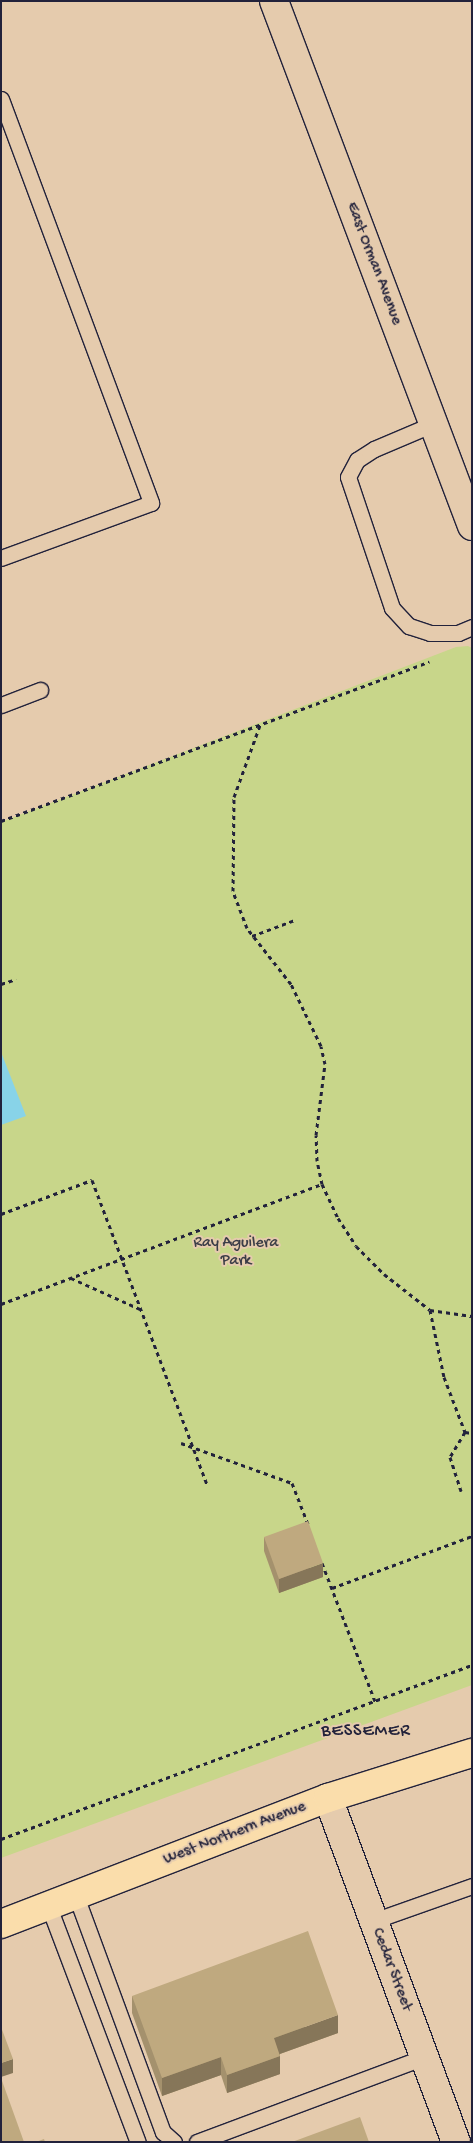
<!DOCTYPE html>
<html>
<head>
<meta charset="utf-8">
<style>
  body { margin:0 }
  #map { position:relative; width:473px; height:2143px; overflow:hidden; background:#e5cbad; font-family:"Gochi Hand",sans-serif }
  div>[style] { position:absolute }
  .green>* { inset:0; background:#c8d68a }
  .water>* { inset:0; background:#88d3e8 }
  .path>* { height:3px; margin-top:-1.5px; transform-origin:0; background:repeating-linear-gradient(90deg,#22223b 0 4px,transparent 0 8px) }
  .roads { filter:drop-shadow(1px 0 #22223b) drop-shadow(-1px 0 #22223b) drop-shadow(0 1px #22223b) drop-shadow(0 -1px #22223b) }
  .lane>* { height:15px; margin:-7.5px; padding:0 7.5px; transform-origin:7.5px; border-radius:7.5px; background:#e5cbad }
  .street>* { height:28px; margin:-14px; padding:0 14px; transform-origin:14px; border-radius:14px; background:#e5cbad }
  .secondary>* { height:28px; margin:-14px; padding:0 14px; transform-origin:14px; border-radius:14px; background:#e5cbad }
  .primary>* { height:28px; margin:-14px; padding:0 14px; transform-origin:14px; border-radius:14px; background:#faddab }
  .wall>* { inset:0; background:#a4916d }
  .shaded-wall>* { inset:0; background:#867659 }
  .building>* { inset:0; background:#bfa97f }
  span { translate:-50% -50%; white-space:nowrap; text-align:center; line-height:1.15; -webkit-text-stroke:4px #e5cbad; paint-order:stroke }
  .street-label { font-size:16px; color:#22223b }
  .park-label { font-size:16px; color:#3b3d47 }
  .neighbourhood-label { font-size:18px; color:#22223b; letter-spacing:1px }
  .frame { position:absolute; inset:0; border:2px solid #22223b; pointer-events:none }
</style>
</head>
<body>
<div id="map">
  <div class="green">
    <div style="clip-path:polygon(468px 646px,472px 648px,472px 1685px,1px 1858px,1px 822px,456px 647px)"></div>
  </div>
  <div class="water">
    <div style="clip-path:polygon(1px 1052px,26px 1116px,1px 1125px)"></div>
  </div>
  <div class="path">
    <div style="left:1px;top:821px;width:457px;rotate:-20.4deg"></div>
    <div style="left:252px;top:936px;width:46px;rotate:-20.4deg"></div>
    <div style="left:1px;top:984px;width:16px;rotate:-18deg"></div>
    <div style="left:322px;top:1184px;width:38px;rotate:65deg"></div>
    <div style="left:338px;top:1218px;width:33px;rotate:57deg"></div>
    <div style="left:356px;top:1246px;width:40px;rotate:45deg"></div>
    <div style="left:384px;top:1274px;width:58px;rotate:38deg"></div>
    <div style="left:430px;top:1310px;width:42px;rotate:8.1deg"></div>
    <div style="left:1px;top:1214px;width:97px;rotate:-20.5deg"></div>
    <div style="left:92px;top:1180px;width:326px;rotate:69.3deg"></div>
    <div style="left:71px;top:1278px;width:76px;rotate:24.2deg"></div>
    <div style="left:1px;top:1304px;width:343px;rotate:-20.5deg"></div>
    <div style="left:322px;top:1184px;width:24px;rotate:-102deg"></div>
    <div style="left:317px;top:1161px;width:26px;rotate:-92deg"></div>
    <div style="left:316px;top:1135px;width:72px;rotate:-82.8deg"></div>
    <div style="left:325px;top:1064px;width:18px;rotate:-103deg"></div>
    <div style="left:321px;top:1046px;width:69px;rotate:-115.8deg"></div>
    <div style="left:291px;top:984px;width:71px;rotate:-128.2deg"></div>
    <div style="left:247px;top:928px;width:40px;rotate:-111deg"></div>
    <div style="left:233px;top:891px;width:94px;rotate:-89.4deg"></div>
    <div style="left:234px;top:797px;width:77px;rotate:-70.1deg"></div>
    <div style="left:430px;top:1310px;width:68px;rotate:78.2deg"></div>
    <div style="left:444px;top:1377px;width:59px;rotate:69.1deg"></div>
    <div style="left:465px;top:1432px;width:29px;rotate:121deg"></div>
    <div style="left:450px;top:1457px;width:36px;rotate:72deg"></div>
    <div style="left:465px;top:1432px;width:7px;rotate:8deg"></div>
    <div style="left:181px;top:1443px;width:118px;rotate:19.8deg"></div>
    <div style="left:292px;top:1483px;width:44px;rotate:68.7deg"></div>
    <div style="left:322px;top:1563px;width:148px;rotate:69deg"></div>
    <div style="left:332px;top:1588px;width:149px;rotate:-20.4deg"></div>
    <div style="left:1px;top:1839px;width:502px;rotate:-20.28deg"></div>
  </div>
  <div class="roads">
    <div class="lane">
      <div style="left:1px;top:99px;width:431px;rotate:69.6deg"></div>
      <div style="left:151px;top:503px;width:160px;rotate:159.9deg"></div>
      <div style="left:433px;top:424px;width:64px;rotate:157deg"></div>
      <div style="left:374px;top:449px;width:20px;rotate:147deg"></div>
      <div style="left:357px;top:460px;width:19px;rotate:118deg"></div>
      <div style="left:348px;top:477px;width:138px;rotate:71.4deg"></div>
      <div style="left:392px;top:608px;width:25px;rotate:47deg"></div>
      <div style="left:409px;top:626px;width:22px;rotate:18deg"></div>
      <div style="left:430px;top:633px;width:28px"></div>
      <div style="left:458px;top:633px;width:15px;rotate:-23deg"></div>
      <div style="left:1px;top:705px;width:42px;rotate:-21deg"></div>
      <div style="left:76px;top:1896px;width:252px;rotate:69.8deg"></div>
      <div style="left:163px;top:2132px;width:15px;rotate:42deg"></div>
      <div style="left:49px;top:1907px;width:251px;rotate:69.3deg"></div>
      <div style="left:373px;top:1921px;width:105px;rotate:-19.5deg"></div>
      <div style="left:197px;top:2142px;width:242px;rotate:-20.5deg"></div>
    </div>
    <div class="street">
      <div style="left:328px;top:1798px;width:367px;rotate:69.6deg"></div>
    </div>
    <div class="secondary">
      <div style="left:274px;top:1px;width:561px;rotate:69.34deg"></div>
    </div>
    <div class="primary">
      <div style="left:1px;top:1924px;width:350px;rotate:-21.1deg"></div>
      <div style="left:328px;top:1798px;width:151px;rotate:-17.4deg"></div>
    </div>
  </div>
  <div class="wall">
    <div style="clip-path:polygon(264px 1537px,323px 1577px,279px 1593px,264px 1551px)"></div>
    <div style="clip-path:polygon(132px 1996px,338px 2033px,280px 2054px,280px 2074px,227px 2093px,221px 2075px,162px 2096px,132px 2013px)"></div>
  </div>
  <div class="shaded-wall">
    <div style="clip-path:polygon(323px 1563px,323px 1577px,279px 1593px,279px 1579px)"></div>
    <div style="clip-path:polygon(338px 2015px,338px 2033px,274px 2056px,274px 2038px)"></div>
    <div style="clip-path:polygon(280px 2056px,280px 2074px,227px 2093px,227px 2075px)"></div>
    <div style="clip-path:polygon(221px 2057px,221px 2075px,162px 2096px,162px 2078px)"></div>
    <div style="clip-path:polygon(13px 2059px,13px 2073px,1px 2077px,1px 2063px)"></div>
  </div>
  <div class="building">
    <div style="clip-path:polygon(308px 1521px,323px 1563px,279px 1579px,264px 1537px)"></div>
    <div style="clip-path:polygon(308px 1931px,338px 2015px,274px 2038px,280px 2056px,227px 2075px,221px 2057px,162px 2078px,132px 1996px)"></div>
    <div style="clip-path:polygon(1px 2027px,13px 2059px,1px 2063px)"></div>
    <div style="clip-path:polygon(1px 2078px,24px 2142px,1px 2142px)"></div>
    <div style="clip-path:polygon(360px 2117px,369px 2142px,292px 2142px)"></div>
    <div style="clip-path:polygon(44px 2139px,45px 2142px,36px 2142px)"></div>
  </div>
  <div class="street-label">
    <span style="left:373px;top:264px;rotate:69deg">East Orman Avenue</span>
    <span style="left:235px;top:1834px;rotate:-21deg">West Northern Avenue</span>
    <span style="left:391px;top:1970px;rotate:69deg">Cedar Street</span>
  </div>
  <div class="park-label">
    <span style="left:236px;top:1253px">Ray Aguilera<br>Park</span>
  </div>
  <div class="neighbourhood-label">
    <span style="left:366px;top:1732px">BESSEMER</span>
  </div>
  <div class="frame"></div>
</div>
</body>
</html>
